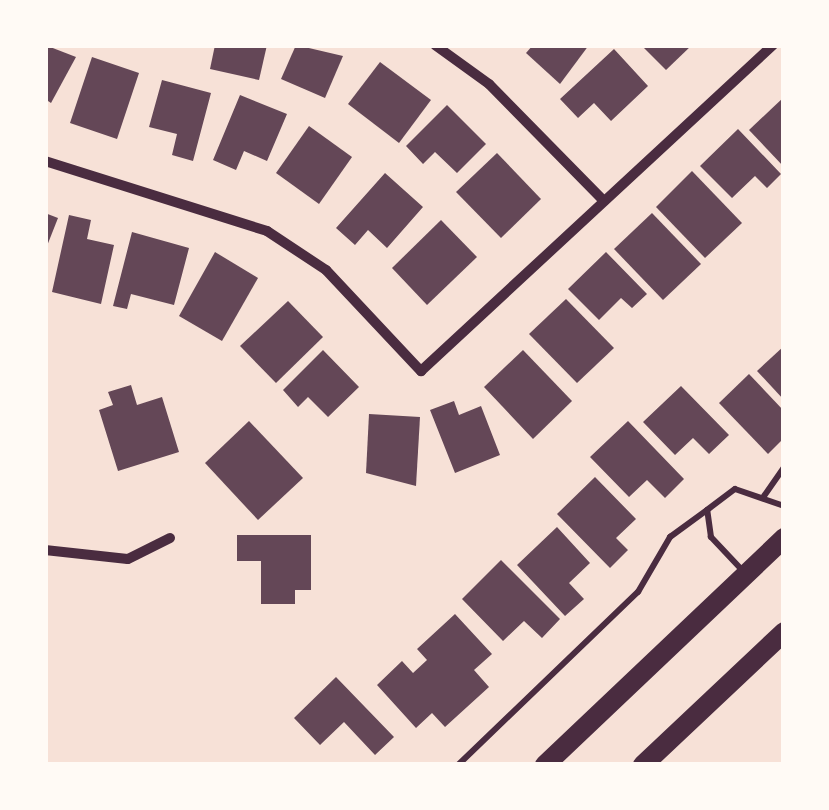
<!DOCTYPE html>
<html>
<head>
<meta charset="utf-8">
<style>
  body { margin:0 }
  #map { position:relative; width:829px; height:810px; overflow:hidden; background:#f7e1d7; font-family:"DejaVu Sans",sans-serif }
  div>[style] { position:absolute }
  .building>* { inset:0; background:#644757 }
  .service>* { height:6px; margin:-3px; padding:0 3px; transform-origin:3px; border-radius:3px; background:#4a2c40 }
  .minor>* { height:10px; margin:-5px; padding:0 5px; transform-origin:5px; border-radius:5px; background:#4a2c40 }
  .secondary>* { height:20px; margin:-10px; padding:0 10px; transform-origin:10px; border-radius:10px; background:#4a2c40 }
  span { translate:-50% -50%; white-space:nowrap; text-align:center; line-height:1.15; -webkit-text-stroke:8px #fffaf5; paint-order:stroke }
  .frame { position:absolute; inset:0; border:48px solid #fffaf5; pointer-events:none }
</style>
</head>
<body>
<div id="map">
  <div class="building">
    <div style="clip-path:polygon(45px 45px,76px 57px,51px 103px,45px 99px)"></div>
    <div style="clip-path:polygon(215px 45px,267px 45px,259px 80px,210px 69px)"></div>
    <div style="clip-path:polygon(296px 45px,343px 56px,325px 98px,281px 79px)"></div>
    <div style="clip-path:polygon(533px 45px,589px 45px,560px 84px,526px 53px)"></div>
    <div style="clip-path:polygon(641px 45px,692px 45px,666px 70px)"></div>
    <div style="clip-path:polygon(614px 49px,648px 86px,611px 121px,594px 103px,578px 118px,560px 99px)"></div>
    <div style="clip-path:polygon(92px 57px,139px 73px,117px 139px,70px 123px)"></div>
    <div style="clip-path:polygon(380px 62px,431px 100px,399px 143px,348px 104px)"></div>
    <div style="clip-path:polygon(162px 80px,211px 93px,193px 161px,172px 155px,177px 134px,149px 127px)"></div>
    <div style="clip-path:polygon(240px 95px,287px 114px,267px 161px,244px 151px,236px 170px,213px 160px)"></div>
    <div style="clip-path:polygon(784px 97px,784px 167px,749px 130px)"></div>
    <div style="clip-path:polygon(447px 105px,486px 144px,457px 173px,435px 152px,423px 164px,406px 146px)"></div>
    <div style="clip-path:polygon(309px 126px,352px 157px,319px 204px,276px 173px)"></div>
    <div style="clip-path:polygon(738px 129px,781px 174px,767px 188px,755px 176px,732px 198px,700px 166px)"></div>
    <div style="clip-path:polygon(497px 153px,541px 199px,501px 238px,456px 192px)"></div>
    <div style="clip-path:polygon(692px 171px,742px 223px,705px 258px,656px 207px)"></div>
    <div style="clip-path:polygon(385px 173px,423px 207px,387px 248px,368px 230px,355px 245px,336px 228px)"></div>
    <div style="clip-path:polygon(45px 213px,58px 218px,45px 251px)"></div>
    <div style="clip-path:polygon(652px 213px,701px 264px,663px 300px,614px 249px)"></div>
    <div style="clip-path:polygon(69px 215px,91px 220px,87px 239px,114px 245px,101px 304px,52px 292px)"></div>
    <div style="clip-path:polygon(441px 220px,477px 257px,427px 305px,392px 268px)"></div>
    <div style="clip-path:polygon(132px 232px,189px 248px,174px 305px,131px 294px,127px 309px,113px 306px)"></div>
    <div style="clip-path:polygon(215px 252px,258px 278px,222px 341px,179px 316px)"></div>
    <div style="clip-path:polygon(606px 252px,647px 294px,632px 308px,621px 298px,599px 320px,568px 289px)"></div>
    <div style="clip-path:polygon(566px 299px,614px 348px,577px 383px,529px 334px)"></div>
    <div style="clip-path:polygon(288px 301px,323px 337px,276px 383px,240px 346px)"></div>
    <div style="clip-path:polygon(784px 346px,784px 400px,757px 371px)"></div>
    <div style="clip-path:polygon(323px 350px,359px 387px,328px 417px,308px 397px,298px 407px,283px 390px)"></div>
    <div style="clip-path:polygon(523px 350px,572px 401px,533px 439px,484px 387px)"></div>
    <div style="clip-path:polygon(749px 374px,784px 411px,784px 438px,768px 454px,719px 403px)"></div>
    <div style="clip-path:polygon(131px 385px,137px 405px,162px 397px,179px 452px,118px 471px,99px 410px,113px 405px,108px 392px)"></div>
    <div style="clip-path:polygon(681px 386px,729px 435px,709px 454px,693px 438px,675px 455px,643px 422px)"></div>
    <div style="clip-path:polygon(454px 401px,459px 415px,481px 406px,500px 455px,455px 473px,430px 410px)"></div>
    <div style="clip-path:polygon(369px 414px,420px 417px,416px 486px,366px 473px)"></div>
    <div style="clip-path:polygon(249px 421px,303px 478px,258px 520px,205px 463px)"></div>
    <div style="clip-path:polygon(628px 421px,684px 479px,665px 498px,647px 480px,629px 497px,590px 457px)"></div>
    <div style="clip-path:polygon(595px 477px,636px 519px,616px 538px,628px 550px,610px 568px,557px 514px)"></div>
    <div style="clip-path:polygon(557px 527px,590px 563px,569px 583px,584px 599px,565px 616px,517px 565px)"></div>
    <div style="clip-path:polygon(237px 535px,311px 535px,311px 590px,295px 590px,295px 604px,261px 604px,261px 561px,237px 561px)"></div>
    <div style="clip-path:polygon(501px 560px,560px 619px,542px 638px,524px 621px,503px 641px,462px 599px)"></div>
    <div style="clip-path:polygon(455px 614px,492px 654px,474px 670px,489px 687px,445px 727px,432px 713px,416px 728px,377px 685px,402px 661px,413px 673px,427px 660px,417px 649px)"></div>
    <div style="clip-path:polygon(336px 677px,394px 737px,375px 755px,344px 722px,320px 745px,294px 718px)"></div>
  </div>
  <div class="service">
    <div style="left:764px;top:496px;width:35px;rotate:-55deg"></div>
    <div style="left:743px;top:571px;width:47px;rotate:-133.3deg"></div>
    <div style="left:711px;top:537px;width:27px;rotate:-98deg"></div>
    <div style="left:707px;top:510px;width:35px;rotate:-37deg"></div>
    <div style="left:735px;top:489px;width:52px;rotate:19.1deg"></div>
    <div style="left:458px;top:765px;width:250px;rotate:-43.9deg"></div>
    <div style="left:638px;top:592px;width:64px;rotate:-59.8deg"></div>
    <div style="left:670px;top:537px;width:46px;rotate:-36.1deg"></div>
  </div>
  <div class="minor">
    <div style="left:435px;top:45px;width:67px;rotate:35.8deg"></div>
    <div style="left:489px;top:84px;width:164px;rotate:45.5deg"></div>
    <div style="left:45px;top:161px;width:233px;rotate:17.5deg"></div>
    <div style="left:267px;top:231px;width:71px;rotate:33.5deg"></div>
    <div style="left:326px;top:270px;width:139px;rotate:46.8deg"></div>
    <div style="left:421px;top:371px;width:480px;rotate:-42.8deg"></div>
    <div style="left:45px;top:550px;width:83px;rotate:6.2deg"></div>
    <div style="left:128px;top:559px;width:47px;rotate:-26.6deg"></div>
  </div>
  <div class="secondary">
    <div style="left:545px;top:765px;width:330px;rotate:-43.5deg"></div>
    <div style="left:643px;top:765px;width:194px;rotate:-43.3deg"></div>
  </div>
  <div class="frame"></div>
</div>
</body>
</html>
